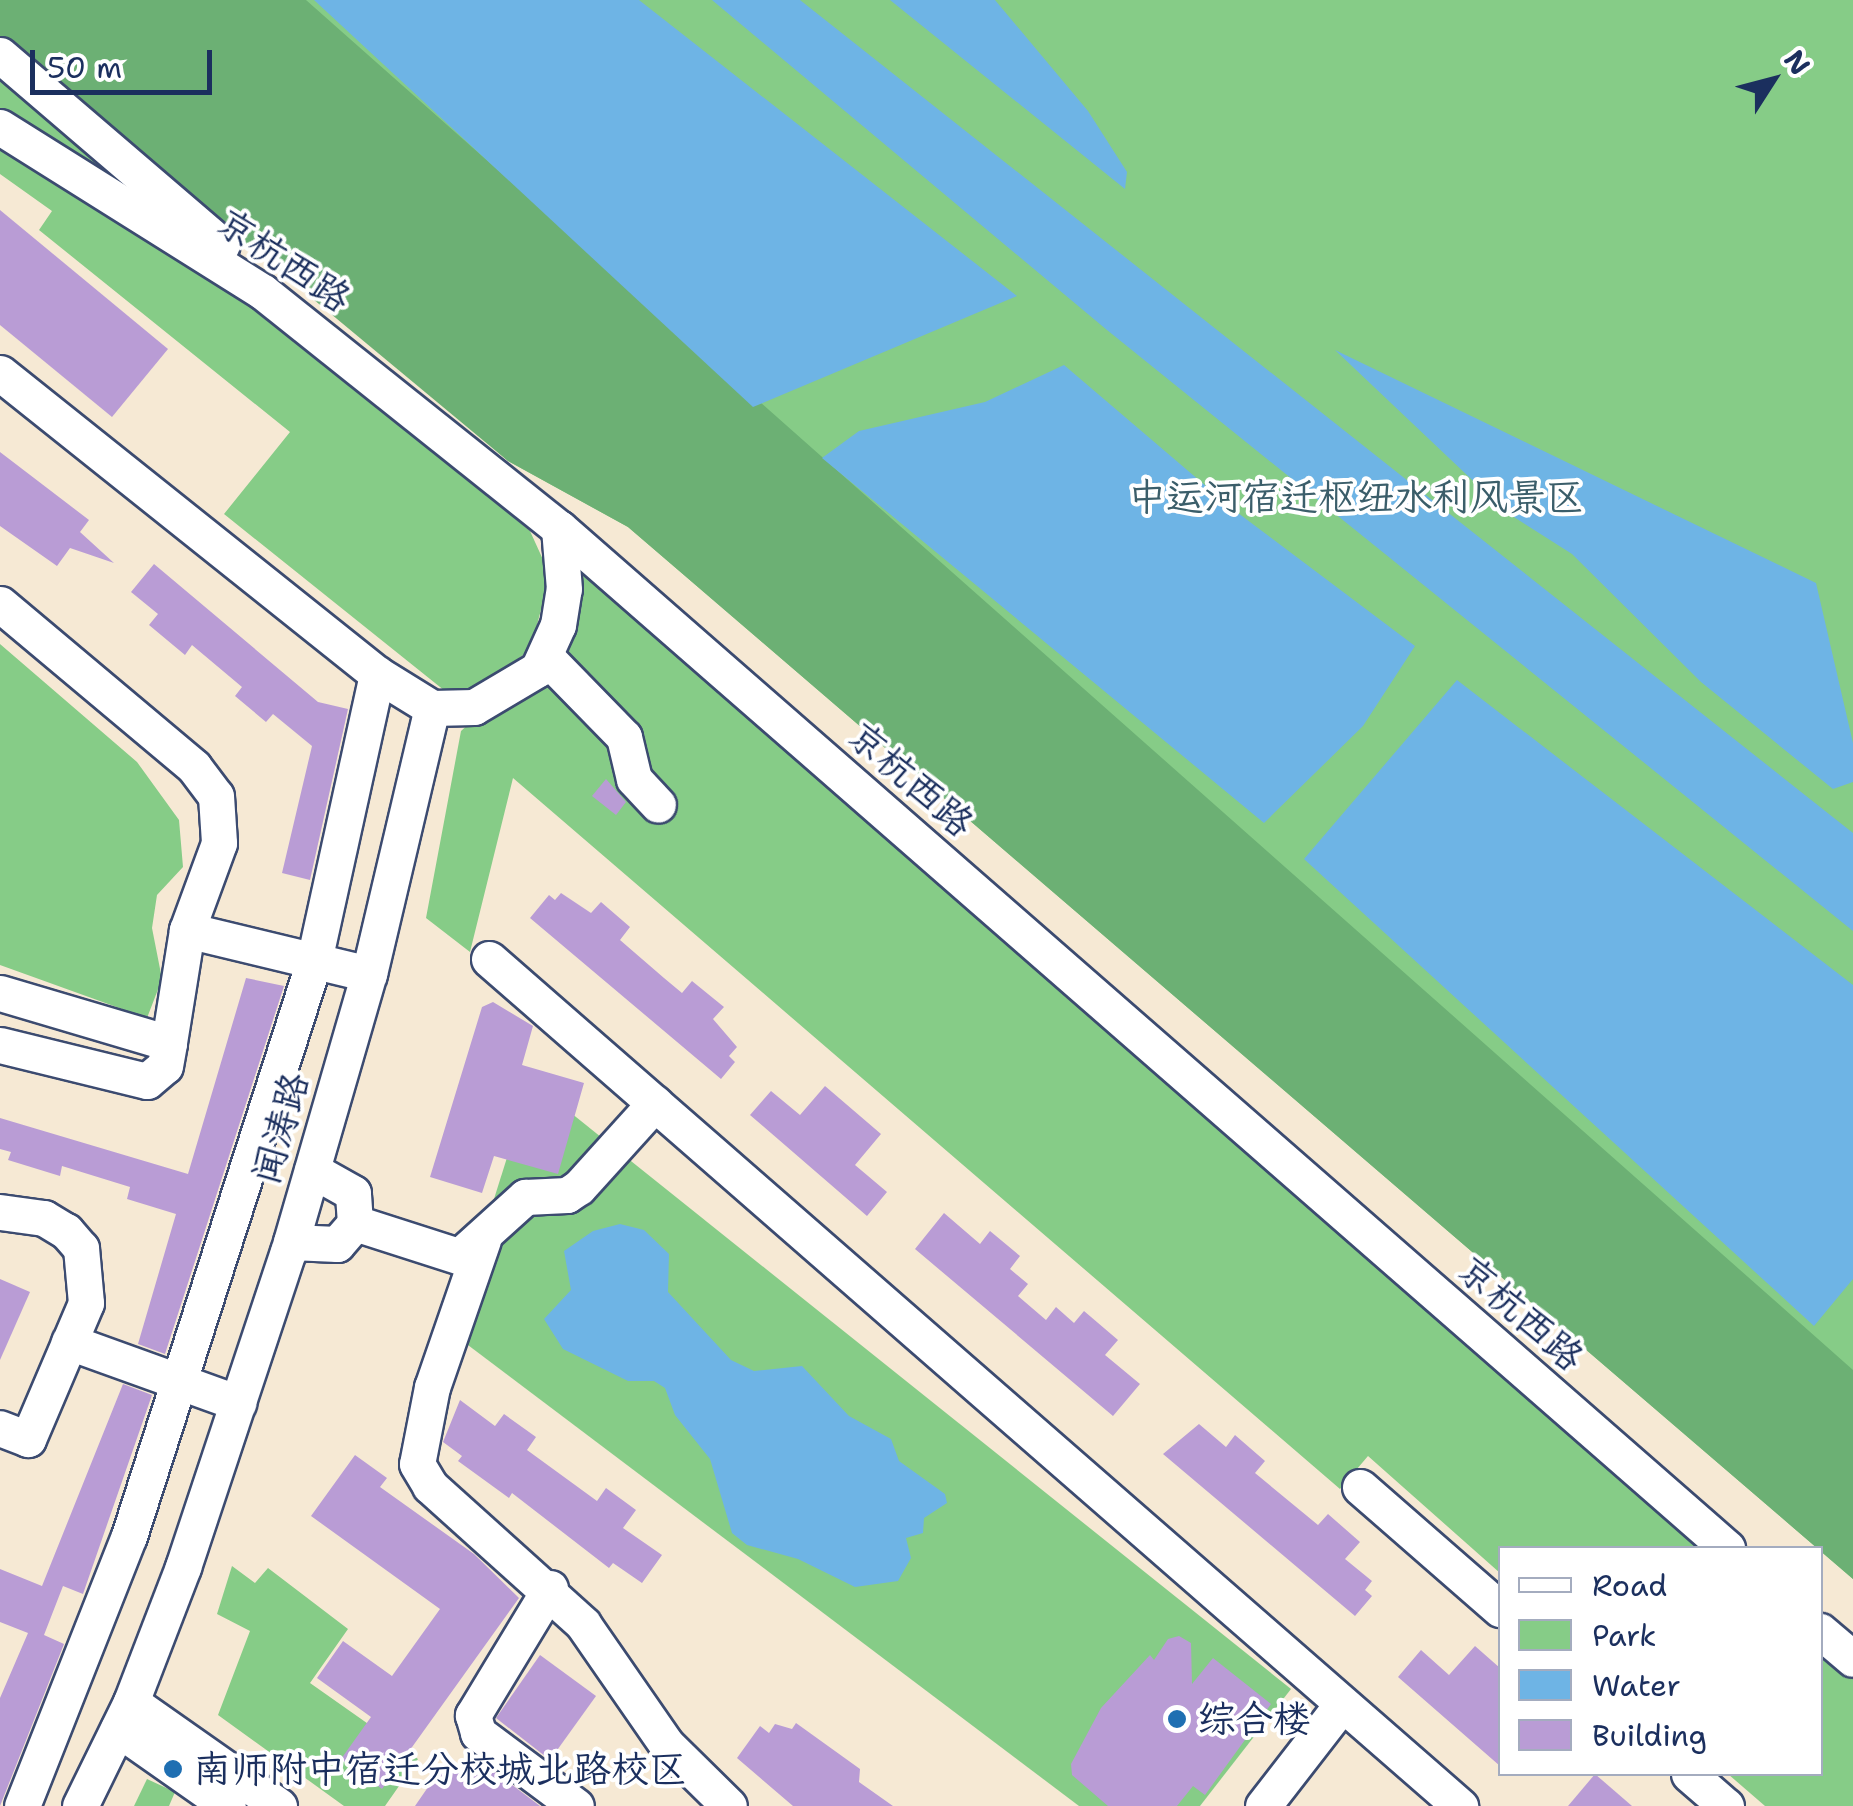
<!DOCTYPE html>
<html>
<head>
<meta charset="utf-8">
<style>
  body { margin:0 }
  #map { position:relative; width:1853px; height:1806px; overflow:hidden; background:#f6e9d4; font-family:"Shantell Sans","LXGW WenKai TC",sans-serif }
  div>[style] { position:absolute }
  .green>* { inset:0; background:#86cc87 }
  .forest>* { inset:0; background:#6cb074 }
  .water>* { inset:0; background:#6eb4e5 }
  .building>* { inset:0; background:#b99cd5 }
  .roads { filter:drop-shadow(2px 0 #3c4b70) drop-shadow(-2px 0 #3c4b70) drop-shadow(0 2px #3c4b70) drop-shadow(0 -2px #3c4b70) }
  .minor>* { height:35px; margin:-17.5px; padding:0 17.5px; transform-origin:17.5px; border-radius:17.5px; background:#fff }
  .dots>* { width:28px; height:28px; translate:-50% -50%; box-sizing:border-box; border:5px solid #fff; border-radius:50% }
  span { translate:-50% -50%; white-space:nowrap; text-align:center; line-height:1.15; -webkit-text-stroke:8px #fff; paint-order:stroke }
  .street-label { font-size:38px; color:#1b2f5e }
  .park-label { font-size:38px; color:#3b5e6a }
  .poi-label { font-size:38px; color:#1b2f5e }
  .left { translate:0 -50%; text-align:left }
  .legend { position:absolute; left:1498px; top:1546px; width:325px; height:230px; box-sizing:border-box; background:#fff; border:2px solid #a4acbf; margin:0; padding:12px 18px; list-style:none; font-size:30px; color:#1b2f5e }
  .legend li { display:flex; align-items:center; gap:20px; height:50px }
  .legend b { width:50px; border:2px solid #a4acbf }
  .north { position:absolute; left:1723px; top:30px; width:100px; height:100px; -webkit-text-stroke:8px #fff; paint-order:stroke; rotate:54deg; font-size:28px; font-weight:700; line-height:40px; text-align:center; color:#1b2f5e }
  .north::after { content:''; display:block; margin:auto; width:35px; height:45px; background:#1b2f5e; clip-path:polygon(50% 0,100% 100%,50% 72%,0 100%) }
  .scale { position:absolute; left:30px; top:50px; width:182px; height:45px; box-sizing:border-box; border:5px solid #1b2f5e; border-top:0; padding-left:12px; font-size:30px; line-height:35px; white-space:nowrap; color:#1b2f5e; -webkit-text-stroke:8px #fff; paint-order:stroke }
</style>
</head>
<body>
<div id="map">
  <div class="green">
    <div style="clip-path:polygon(0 0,1853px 0,1853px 1579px,628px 527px,508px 461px)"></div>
    <div style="clip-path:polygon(0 70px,227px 257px,0 119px)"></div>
    <div style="clip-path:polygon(0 147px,320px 352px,530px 531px,550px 575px,531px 648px,495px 679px,450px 695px,224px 514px,290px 432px,39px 230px,52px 211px,0 174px)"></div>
    <div style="clip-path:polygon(581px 573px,1704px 1548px,1500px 1548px,1500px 1573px,1368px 1456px,1340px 1489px,513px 778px,470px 952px,426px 918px,461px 731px,572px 631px)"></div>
    <div style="clip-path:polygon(0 644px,137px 762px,179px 820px,183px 867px,157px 895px,152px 928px,162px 979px,147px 1018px,0 965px)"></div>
    <div style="clip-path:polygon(531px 1081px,1291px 1689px,1200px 1806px,1079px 1806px,452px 1333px)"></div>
    <div style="clip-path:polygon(232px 1566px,255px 1583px,268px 1568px,348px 1629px,310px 1683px,418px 1759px,385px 1806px,344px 1806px,218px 1715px,250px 1631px,217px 1614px)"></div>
    <div style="clip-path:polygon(1821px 1649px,1853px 1678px,1853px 1806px,1765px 1806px,1728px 1774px,1820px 1774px)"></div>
    <div style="clip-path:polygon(147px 1779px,175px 1792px,169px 1806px,134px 1806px)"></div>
  </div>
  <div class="forest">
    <div style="clip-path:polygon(0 0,306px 0,1853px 1370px,1853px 1579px,628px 527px,508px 461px,0 39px)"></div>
  </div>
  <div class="water">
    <div style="clip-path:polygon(314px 0,639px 0,1017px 296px,753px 407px)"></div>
    <div style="clip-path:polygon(712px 0,800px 0,1853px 833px,1853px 931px,1107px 330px)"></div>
    <div style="clip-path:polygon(890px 0,995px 0,1088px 111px,1127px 172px,1125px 189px)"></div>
    <div style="clip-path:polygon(1335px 350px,1816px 583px,1853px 743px,1853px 782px,1833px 789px,1701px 682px,1572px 554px,1506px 512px)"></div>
    <div style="clip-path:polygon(1064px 365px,1234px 510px,1415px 646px,1363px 726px,1264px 823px,822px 458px,859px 431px,985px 402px)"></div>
    <div style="clip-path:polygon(1457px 680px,1853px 985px,1853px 1279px,1814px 1326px,1304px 859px)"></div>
    <div style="clip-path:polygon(620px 1224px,644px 1230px,669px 1254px,668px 1292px,731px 1360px,754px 1371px,802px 1366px,849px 1416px,891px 1439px,899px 1461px,945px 1494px,947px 1503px,924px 1518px,923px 1533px,906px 1538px,911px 1558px,898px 1581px,855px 1587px,798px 1559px,747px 1545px,732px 1533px,710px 1459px,675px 1415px,665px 1388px,654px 1381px,628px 1381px,563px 1349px,544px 1319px,571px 1290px,564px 1251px,593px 1231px)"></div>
  </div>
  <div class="building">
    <div style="clip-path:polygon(0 210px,168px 349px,112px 417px,0 325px)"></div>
    <div style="clip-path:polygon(0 452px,89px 520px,80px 532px,114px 563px,70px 548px,57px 566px,0 526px)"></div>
    <div style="clip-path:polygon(154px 564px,318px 702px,348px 709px,310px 880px,282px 873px,312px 746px,273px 714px,266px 722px,235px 696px,242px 687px,192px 645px,185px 655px,149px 625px,158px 614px,131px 592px)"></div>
    <div style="clip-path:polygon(606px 779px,626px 802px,616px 815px,592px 796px)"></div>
    <div style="clip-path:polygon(561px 893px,591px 913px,601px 902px,630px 927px,620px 940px,664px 978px,682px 993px,692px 981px,724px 1007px,713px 1019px,737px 1047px,729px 1056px,735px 1062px,721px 1079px,530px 918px,549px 895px,555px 900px)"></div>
    <div style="clip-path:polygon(246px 978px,284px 986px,165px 1354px,138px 1344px,176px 1214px,127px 1199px,130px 1187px,62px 1166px,60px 1176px,8px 1160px,11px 1152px,0 1149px,0 1118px,188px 1174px)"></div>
    <div style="clip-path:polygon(493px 1002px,533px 1026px,522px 1065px,584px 1083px,558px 1174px,494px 1156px,482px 1193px,430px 1177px,482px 1007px)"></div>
    <div style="clip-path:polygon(825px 1086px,881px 1134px,855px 1165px,887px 1192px,867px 1216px,750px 1115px,771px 1091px,800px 1115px)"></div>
    <div style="clip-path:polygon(944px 1213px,980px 1244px,990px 1231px,1020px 1256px,1010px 1269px,1028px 1284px,1018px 1296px,1046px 1320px,1056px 1307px,1074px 1323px,1084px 1311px,1118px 1340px,1105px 1355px,1140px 1384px,1113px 1416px,915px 1249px)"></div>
    <div style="clip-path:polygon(0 1279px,30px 1292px,0 1360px)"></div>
    <div style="clip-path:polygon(123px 1384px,152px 1395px,83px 1594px,63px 1586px,44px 1635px,64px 1644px,0 1806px,0 1698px,28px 1633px,0 1622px,0 1569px,42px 1586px)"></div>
    <div style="clip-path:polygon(460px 1400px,495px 1426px,504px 1414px,536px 1437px,527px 1450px,597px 1501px,606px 1488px,636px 1510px,623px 1528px,662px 1555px,642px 1583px,613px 1563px,609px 1568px,512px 1493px,509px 1498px,458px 1461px,462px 1456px,443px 1442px)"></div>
    <div style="clip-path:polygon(1199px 1424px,1226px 1447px,1235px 1435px,1265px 1461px,1255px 1473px,1318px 1525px,1328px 1514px,1360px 1542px,1345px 1559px,1372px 1581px,1365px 1590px,1372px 1596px,1355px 1616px,1163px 1454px)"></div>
    <div style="clip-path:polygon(355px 1455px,387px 1478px,380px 1487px,474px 1554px,519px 1598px,382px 1789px,341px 1759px,371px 1717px,317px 1678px,343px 1641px,392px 1676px,440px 1609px,311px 1516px)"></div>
    <div style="clip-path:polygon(1179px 1636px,1191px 1643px,1192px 1684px,1213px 1658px,1271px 1704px,1205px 1795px,1193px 1786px,1177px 1806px,1108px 1806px,1072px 1775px,1071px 1764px,1101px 1708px,1150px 1655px,1154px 1660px,1168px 1639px)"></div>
    <div style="clip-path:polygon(1475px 1646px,1500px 1668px,1500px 1766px,1398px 1677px,1421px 1650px,1449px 1675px)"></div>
    <div style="clip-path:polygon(540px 1655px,596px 1696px,550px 1760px,496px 1718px)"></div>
    <div style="clip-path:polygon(796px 1723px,860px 1769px,859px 1782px,893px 1806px,793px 1806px,737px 1758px,760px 1726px,769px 1733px,775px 1724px,792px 1729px)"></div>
    <div style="clip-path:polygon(446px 1761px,479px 1770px,483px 1763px,540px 1806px,415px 1806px)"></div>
    <div style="clip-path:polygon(1595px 1774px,1632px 1806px,1568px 1806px)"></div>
  </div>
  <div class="roads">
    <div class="minor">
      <div style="left:0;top:55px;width:292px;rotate:40.6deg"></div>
      <div style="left:0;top:127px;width:310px;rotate:32.1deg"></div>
      <div style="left:263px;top:292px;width:379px;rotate:38.6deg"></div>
      <div style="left:559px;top:528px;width:1551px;rotate:41.13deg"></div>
      <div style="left:0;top:373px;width:482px;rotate:38.6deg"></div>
      <div style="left:377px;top:674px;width:65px;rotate:31.7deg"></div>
      <div style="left:432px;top:708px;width:42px;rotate:-1.4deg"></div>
      <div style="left:474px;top:707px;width:74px;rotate:-30.7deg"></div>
      <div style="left:538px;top:669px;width:48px;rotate:-65.6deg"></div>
      <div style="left:558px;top:625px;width:36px;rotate:-81deg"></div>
      <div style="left:564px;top:589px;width:61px;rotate:-94.7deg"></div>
      <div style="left:0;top:604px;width:253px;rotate:40deg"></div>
      <div style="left:194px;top:767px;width:36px;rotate:53deg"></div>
      <div style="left:216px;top:796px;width:47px;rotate:86.3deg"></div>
      <div style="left:219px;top:843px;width:93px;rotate:110.2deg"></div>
      <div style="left:187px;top:930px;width:114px;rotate:99.1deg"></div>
      <div style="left:169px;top:1043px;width:176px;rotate:-163.5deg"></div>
      <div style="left:545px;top:656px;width:113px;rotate:45.7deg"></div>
      <div style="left:624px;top:737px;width:43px;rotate:76.6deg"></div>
      <div style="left:634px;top:779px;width:35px;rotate:47deg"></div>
      <div style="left:187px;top:930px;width:187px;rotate:13.6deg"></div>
      <div style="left:489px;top:959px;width:1289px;rotate:41.1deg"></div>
      <div style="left:0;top:1045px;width:151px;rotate:13.8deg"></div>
      <div style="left:147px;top:1081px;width:23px;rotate:-40deg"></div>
      <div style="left:165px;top:1066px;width:23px;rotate:-80deg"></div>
      <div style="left:0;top:1212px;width:44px;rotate:7.8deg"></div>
      <div style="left:44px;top:1218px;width:26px;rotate:31deg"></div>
      <div style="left:66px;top:1231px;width:23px;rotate:49deg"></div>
      <div style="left:81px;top:1248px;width:55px;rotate:84.8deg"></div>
      <div style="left:86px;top:1303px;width:148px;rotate:113.1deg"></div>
      <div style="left:28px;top:1439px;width:30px;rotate:-159deg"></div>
      <div style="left:355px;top:1223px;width:108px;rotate:17.8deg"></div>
      <div style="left:483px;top:1240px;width:156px;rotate:109.1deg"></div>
      <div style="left:432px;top:1387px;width:78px;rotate:101deg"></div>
      <div style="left:417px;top:1464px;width:26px;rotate:59deg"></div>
      <div style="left:430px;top:1486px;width:206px;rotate:42deg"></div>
      <div style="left:583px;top:1624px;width:146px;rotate:55.3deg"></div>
      <div style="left:666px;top:1744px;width:88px;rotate:44.5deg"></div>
      <div style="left:291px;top:1242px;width:46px;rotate:2.5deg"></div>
      <div style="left:337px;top:1244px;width:28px;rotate:-49deg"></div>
      <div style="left:355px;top:1223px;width:30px;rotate:-94deg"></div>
      <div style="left:353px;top:1193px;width:47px;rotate:-150.7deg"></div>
      <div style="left:463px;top:1253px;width:84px;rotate:-42.1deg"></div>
      <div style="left:525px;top:1197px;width:42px;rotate:-2.7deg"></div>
      <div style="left:567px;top:1195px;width:14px;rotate:-34deg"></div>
      <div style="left:579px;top:1187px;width:113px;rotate:-47.9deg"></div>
      <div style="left:69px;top:1342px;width:180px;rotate:19.8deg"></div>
      <div style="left:1360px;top:1487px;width:186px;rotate:41.1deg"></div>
      <div style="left:550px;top:1588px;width:149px;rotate:121.2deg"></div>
      <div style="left:473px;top:1715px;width:19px;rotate:74deg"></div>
      <div style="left:478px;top:1733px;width:122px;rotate:36.7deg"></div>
      <div style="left:1820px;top:1631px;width:43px;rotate:40.3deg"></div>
      <div style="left:131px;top:1702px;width:181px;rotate:35.1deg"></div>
      <div style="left:118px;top:1729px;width:134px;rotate:35deg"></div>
      <div style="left:1689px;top:1774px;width:49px;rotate:40.9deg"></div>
      <div style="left:22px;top:1806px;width:290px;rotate:-68.4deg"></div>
      <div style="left:129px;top:1536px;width:604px;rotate:-72.16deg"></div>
      <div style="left:314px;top:961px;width:294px;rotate:-77.6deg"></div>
      <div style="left:80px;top:1806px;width:116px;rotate:-63.9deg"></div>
      <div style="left:131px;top:1702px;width:145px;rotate:-68.9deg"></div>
      <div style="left:183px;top:1567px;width:332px;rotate:-71.6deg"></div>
      <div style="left:288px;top:1252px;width:290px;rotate:-73.8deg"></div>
      <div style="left:369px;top:974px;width:273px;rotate:-76.7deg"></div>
      <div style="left:1263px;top:1806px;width:129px;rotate:-52.2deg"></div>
    </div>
  </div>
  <div class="dots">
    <div style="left:1177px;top:1719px;background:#1f6fb2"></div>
    <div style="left:173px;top:1769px;background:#1f6fb2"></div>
  </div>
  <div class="street-label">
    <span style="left:284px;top:260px;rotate:34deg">京杭西路</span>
    <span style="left:911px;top:779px;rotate:41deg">京杭西路</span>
    <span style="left:280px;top:1128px;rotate:-74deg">闻涛路</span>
    <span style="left:1521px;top:1313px;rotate:41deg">京杭西路</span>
  </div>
  <div class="park-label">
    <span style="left:1356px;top:497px">中运河宿迁枢纽水利风景区</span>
  </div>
  <div class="poi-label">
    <span class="left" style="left:1197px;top:1719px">综合楼</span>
    <span class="left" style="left:193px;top:1769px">南师附中宿迁分校城北路校区</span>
  </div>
  <ul class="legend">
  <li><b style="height:12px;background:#fff"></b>Road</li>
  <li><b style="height:28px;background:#86cc87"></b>Park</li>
  <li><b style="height:28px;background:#6eb4e5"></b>Water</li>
  <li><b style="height:28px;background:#b99cd5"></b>Building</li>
  </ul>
  <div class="north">N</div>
  <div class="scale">50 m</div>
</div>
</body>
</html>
